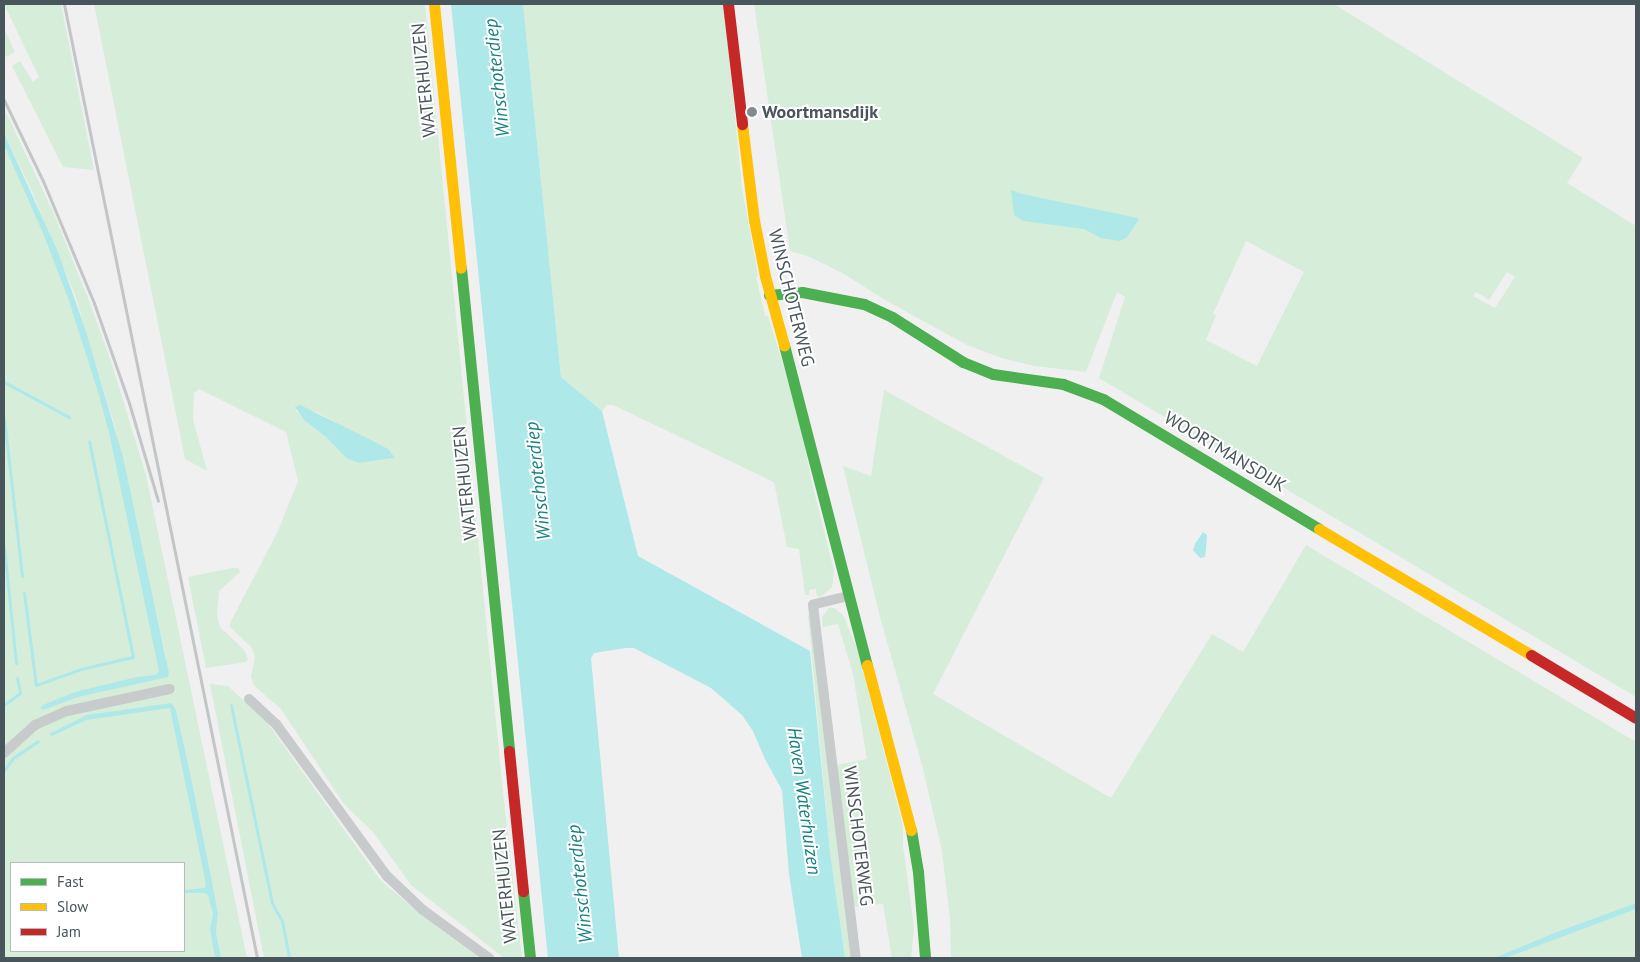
<!DOCTYPE html>
<html>
<head>
<meta charset="utf-8">
<style>
  body { margin:0 }
  #map { position:relative; width:1640px; height:962px; overflow:hidden; background:#f0f0f0; font-family:"PT Sans",sans-serif }
  div>[style] { position:absolute }
  .green>* { inset:0; background:#d6edda }
  .water>* { inset:0; background:#aee8e8 }
  .stream>* { height:3px; margin:-1.5px; padding:0 1.5px; transform-origin:1.5px; border-radius:1.5px; background:#aee8e8 }
  .street>* { height:10px; margin:-5px; padding:0 5px; transform-origin:5px; border-radius:5px; background:#c7cbcb }
  .fast>* { height:11px; margin:-5.5px; padding:0 5.5px; transform-origin:5.5px; border-radius:5.5px; background:#4caf50 }
  .slow>* { height:11px; margin:-5.5px; padding:0 5.5px; transform-origin:5.5px; border-radius:5.5px; background:#ffc107 }
  .jam>* { height:11px; margin:-5.5px; padding:0 5.5px; transform-origin:5.5px; border-radius:5.5px; background:#c62828 }
  .rail>* { height:3px; margin:-1.5px; padding:0 1.5px; transform-origin:1.5px; border-radius:1.5px; background:#c3c6c6 }
  .dots>* { width:14px; height:14px; translate:-50% -50%; box-sizing:border-box; border:2px solid #fff; border-radius:50% }
  span { translate:-50% -50%; white-space:nowrap; text-align:center; line-height:1.15; -webkit-text-stroke:4px #fff; paint-order:stroke }
  .street-label { font-size:18px; color:#48555a }
  .poi-label { font-size:18px; color:#48555a; font-weight:700 }
  .left { translate:0 -50%; text-align:left }
  .water-label { font-size:19px; color:#178081; font-style:italic }
  .frame { position:absolute; inset:0; border:5px solid #48555a; pointer-events:none }
  .legend { position:absolute; left:10px; top:862px; width:175px; height:90px; box-sizing:border-box; background:#fff; border:1px solid #b6bbbd; margin:0; padding:6px 9px; list-style:none; font-size:15px; color:#48555a }
  .legend li { display:flex; align-items:center; gap:10px; height:25px }
  .legend b { width:25px; border:1px solid #b6bbbd }
</style>
</head>
<body>
<div id="map">
  <div class="green">
    <div style="clip-path:polygon(4px 4px,61px 4px,94px 170px,63px 167px,12px 66px,20px 61px,33px 82px,39px 77px)"></div>
    <div style="clip-path:polygon(evenodd,94px 4px,425px 4px,503px 792px,522px 958px,504px 958px,411px 885px,373px 832px,344px 804px,281px 709px,254px 686px,251px 676px,255px 658px,252px 648px,230px 627px,231px 621px,277px 533px,298px 481px,286px 432px,199px 389px,194px 393px,193px 419px,207px 471px,185px 459px,94px 4px,295px 409px,317px 412px,350px 431px,379px 444px,388px 449px,391px 459px,359px 463px,346px 458px,326px 437px,304px 420px,295px 409px)"></div>
    <div style="clip-path:polygon(523px 4px,724px 4px,742px 188px,758px 276px,756px 277px,765px 316px,768px 316px,800px 420px,811px 479px,834px 571px,832px 587px,821px 597px,817px 596px,816px 589px,809px 590px,809px 595px,805px 595px,799px 549px,787px 547px,774px 482px,613px 405px,607px 405px,602px 411px,561px 377px)"></div>
    <div style="clip-path:polygon(evenodd,754px 4px,1334px 4px,1583px 158px,1567px 183px,1636px 226px,1636px 697px,1099px 378px,1125px 297px,1117px 292px,1086px 372px,1034px 366px,1002px 358px,967px 345px,885px 300px,844px 274px,810px 257px,790px 251px,754px 4px,1246px 241px,1304px 272px,1257px 366px,1206px 340px,1216px 315px,1213px 314px,1246px 241px,754px 4px,1507px 272px,1515px 277px,1495px 308px,1473px 296px,1476px 292px,1489px 300px,1507px 272px)"></div>
    <div style="clip-path:polygon(4px 28px,15px 52px,6px 57px,4px 52px)"></div>
    <div style="clip-path:polygon(evenodd,4px 108px,54px 214px,88px 298px,111px 361px,146px 475px,247px 958px,221px 958px,216px 932px,218px 914px,211px 876px,187px 758px,176px 710px,172px 703px,170px 703px,213px 914px,217px 958px,4px 958px,4px 139px,52px 248px,110px 420px,163px 677px,166px 656px,115px 427px,75px 295px,30px 187px,4px 133px,4px 108px,11px 863px,184px 863px,184px 951px,11px 951px,11px 863px)"></div>
    <div style="clip-path:polygon(884px 390px,1044px 478px,933px 694px,1111px 798px,1212px 634px,1243px 652px,1306px 545px,1636px 742px,1636px 903px,1554px 933px,1494px 958px,951px 958px,950px 919px,942px 851px,922px 765px,880px 617px,843px 466px,871px 476px)"></div>
    <div style="clip-path:polygon(232px 568px,238px 568px,240px 572px,219px 591px,217px 614px,220px 627px,244px 650px,248px 659px,246px 662px,206px 668px,188px 577px)"></div>
    <div style="clip-path:polygon(829px 608px,834px 608px,843px 615px,857px 648px,903px 826px,903px 846px,914px 927px,911px 958px,892px 958px,883px 904px,853px 907px,837px 765px,867px 759px,853px 674px,838px 624px,823px 627px,822px 617px)"></div>
    <div style="clip-path:polygon(808px 615px,812px 615px,853px 958px,845px 958px,830px 852px)"></div>
    <div style="clip-path:polygon(210px 684px,228px 686px,266px 721px,381px 881px,422px 915px,480px 958px,264px 958px)"></div>
    <div style="clip-path:polygon(1636px 909px,1636px 958px,1505px 958px,1558px 937px)"></div>
  </div>
  <div class="water">
    <div style="clip-path:polygon(451px 4px,523px 4px,561px 377px,602px 411px,638px 556px,810px 651px,830px 852px,845px 958px,802px 958px,789px 874px,782px 790px,765px 759px,753px 731px,742px 715px,711px 688px,634px 648px,626px 648px,594px 653px,591px 658px,619px 958px,548px 958px)"></div>
    <div style="clip-path:polygon(4px 133px,58px 252px,86px 331px,123px 457px,169px 673px,168px 677px,78px 697px,43px 710px,40px 708px,43px 705px,75px 692px,137px 677px,156px 675px,159px 671px,110px 437px,99px 395px,68px 298px,43px 233px,4px 145px)"></div>
    <div style="clip-path:polygon(1011px 190px,1022px 194px,1138px 218px,1138px 221px,1126px 238px,1119px 241px,1101px 238px,1084px 229px,1023px 221px,1014px 215px)"></div>
    <div style="clip-path:polygon(300px 405px,379px 444px,388px 449px,395px 458px,359px 463px,346px 458px,326px 437px,304px 420px,295px 407px)"></div>
    <div style="clip-path:polygon(1203px 532px,1207px 535px,1206px 549px,1205px 557px,1200px 558px,1193px 550px,1195px 544px)"></div>
    <div style="clip-path:polygon(172px 703px,176px 710px,187px 758px,211px 876px,218px 914px,216px 932px,221px 958px,215px 958px,210px 929px,213px 914px,208px 895px,205px 893px,184px 893px,184px 890px,205px 888px,206px 884px,170px 708px,86px 720px,52px 736px,49px 734px,87px 715px)"></div>
    <div style="clip-path:polygon(1636px 903px,1636px 909px,1505px 958px,1494px 958px,1554px 933px)"></div>
  </div>
  <div class="stream">
    <div style="left:4px;top:382px;width:74px;rotate:28.3deg"></div>
    <div style="left:4px;top:418px;width:159px;rotate:83.5deg"></div>
    <div style="left:4px;top:547px;width:117px;rotate:84.1deg"></div>
    <div style="left:24px;top:593px;width:93px;rotate:82.6deg"></div>
    <div style="left:36px;top:685px;width:48px;rotate:-19.6deg"></div>
    <div style="left:81px;top:669px;width:53px;rotate:-13deg"></div>
    <div style="left:133px;top:657px;width:220px;rotate:-101.5deg"></div>
    <div style="left:4px;top:705px;width:20px;rotate:-37deg"></div>
    <div style="left:20px;top:693px;width:15px;rotate:-101deg"></div>
    <div style="left:231px;top:705px;width:202px;rotate:78.3deg"></div>
    <div style="left:272px;top:903px;width:21px;rotate:61deg"></div>
    <div style="left:282px;top:921px;width:38px;rotate:79deg"></div>
    <div style="left:4px;top:770px;width:15px;rotate:-53deg"></div>
    <div style="left:13px;top:758px;width:30px;rotate:-34deg"></div>
  </div>
  <div class="street">
    <div style="left:848px;top:596px;width:36px;rotate:166deg"></div>
    <div style="left:813px;top:605px;width:356px;rotate:83.1deg"></div>
    <div style="left:249px;top:699px;width:37px;rotate:43deg"></div>
    <div style="left:276px;top:724px;width:188px;rotate:53.9deg"></div>
    <div style="left:387px;top:876px;width:50px;rotate:43.4deg"></div>
    <div style="left:423px;top:910px;width:82px;rotate:36deg"></div>
    <div style="left:4px;top:753px;width:42px;rotate:-42.1deg"></div>
    <div style="left:35px;top:725px;width:35px;rotate:-24deg"></div>
    <div style="left:67px;top:711px;width:105px;rotate:-12.1deg"></div>
  </div>
  <div class="fast">
    <div style="left:461px;top:268px;width:485px;rotate:84.3deg"></div>
    <div style="left:769px;top:295px;width:33px;rotate:-5deg"></div>
    <div style="left:802px;top:292px;width:63px;rotate:11deg"></div>
    <div style="left:864px;top:304px;width:31px;rotate:25deg"></div>
    <div style="left:892px;top:317px;width:84px;rotate:32.4deg"></div>
    <div style="left:963px;top:362px;width:32px;rotate:22deg"></div>
    <div style="left:993px;top:374px;width:71px;rotate:8.1deg"></div>
    <div style="left:1063px;top:384px;width:43px;rotate:20.6deg"></div>
    <div style="left:1103px;top:399px;width:252px;rotate:31deg"></div>
    <div style="left:784px;top:345px;width:331px;rotate:75.5deg"></div>
    <div style="left:911px;top:830px;width:43px;rotate:80.5deg"></div>
    <div style="left:918px;top:872px;width:86px;rotate:85.3deg"></div>
    <div style="left:523px;top:891px;width:67px;rotate:84deg"></div>
  </div>
  <div class="slow">
    <div style="left:434px;top:4px;width:265px;rotate:84.2deg"></div>
    <div style="left:742px;top:124px;width:97px;rotate:82.9deg"></div>
    <div style="left:754px;top:220px;width:57px;rotate:78.9deg"></div>
    <div style="left:765px;top:276px;width:72px;rotate:74.6deg"></div>
    <div style="left:1319px;top:529px;width:247px;rotate:30.7deg"></div>
    <div style="left:867px;top:665px;width:171px;rotate:75.1deg"></div>
  </div>
  <div class="jam">
    <div style="left:728px;top:4px;width:121px;rotate:83.3deg"></div>
    <div style="left:1531px;top:655px;width:122px;rotate:31deg"></div>
    <div style="left:509px;top:751px;width:141px;rotate:84.3deg"></div>
  </div>
  <div class="rail">
    <div style="left:64px;top:4px;width:973px;rotate:78.56deg"></div>
    <div style="left:4px;top:100px;width:90px;rotate:64.3deg"></div>
    <div style="left:43px;top:181px;width:132px;rotate:67.3deg"></div>
    <div style="left:94px;top:303px;width:106px;rotate:70.7deg"></div>
    <div style="left:129px;top:403px;width:102px;rotate:73.5deg"></div>
  </div>
  <div class="dots">
    <div style="left:752px;top:112px;background:#838b8e"></div>
  </div>
  <div class="street-label">
    <span style="left:424px;top:80px;rotate:-96deg">WATERHUIZEN</span>
    <span style="left:791px;top:298px;rotate:76deg">WINSCHOTERWEG</span>
    <span style="left:1225px;top:452px;rotate:31deg">WOORTMANSDIJK</span>
    <span style="left:465px;top:483px;rotate:-96deg">WATERHUIZEN</span>
    <span style="left:858px;top:836px;rotate:83deg">WINSCHOTERWEG</span>
    <span style="left:505px;top:886px;rotate:-96deg">WATERHUIZEN</span>
  </div>
  <div class="poi-label">
    <span class="left" style="left:762px;top:112px">Woortmansdijk</span>
  </div>
  <div class="water-label">
    <span style="left:497px;top:78px;rotate:-96deg">Winschoterdiep</span>
    <span style="left:538px;top:481px;rotate:-96deg">Winschoterdiep</span>
    <span style="left:804px;top:801px;rotate:82deg">Haven Waterhuizen</span>
    <span style="left:580px;top:884px;rotate:-96deg">Winschoterdiep</span>
  </div>
  <div class="frame"></div>
  <ul class="legend">
  <li><b style="height:6px;background:#4caf50"></b>Fast</li>
  <li><b style="height:6px;background:#ffc107"></b>Slow</li>
  <li><b style="height:6px;background:#c62828"></b>Jam</li>
  </ul>
</div>
</body>
</html>
